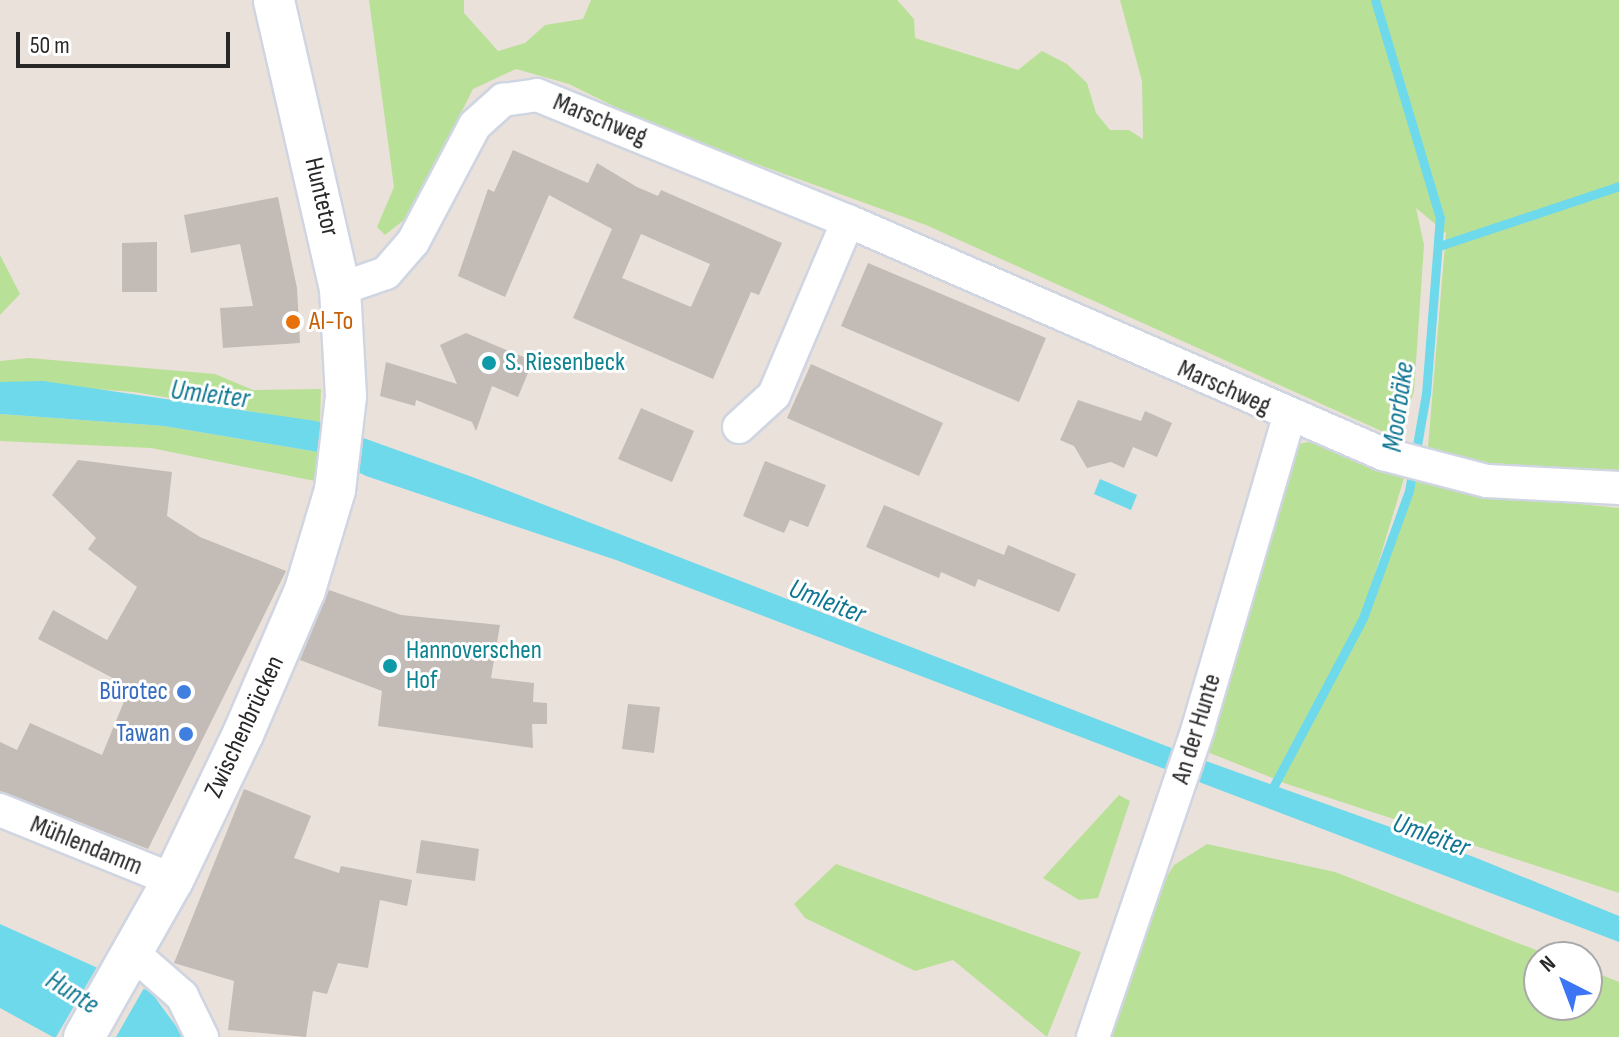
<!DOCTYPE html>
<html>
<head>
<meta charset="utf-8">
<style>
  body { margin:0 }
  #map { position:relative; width:1619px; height:1037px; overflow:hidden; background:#eae1da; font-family:"Sofia Sans Condensed",sans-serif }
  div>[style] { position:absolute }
  .green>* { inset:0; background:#b9e097 }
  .water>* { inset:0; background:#6ed9eb }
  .pier>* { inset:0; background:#eae1da }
  .stream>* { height:9px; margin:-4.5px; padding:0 4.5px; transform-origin:4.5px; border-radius:4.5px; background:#6ed9eb }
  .building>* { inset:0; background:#c2bbb6 }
  .roads { filter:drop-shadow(2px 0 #cfd5e1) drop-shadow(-2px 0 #cfd5e1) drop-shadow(0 2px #cfd5e1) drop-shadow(0 -2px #cfd5e1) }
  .minor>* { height:32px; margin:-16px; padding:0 16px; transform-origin:16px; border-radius:16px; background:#fff }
  .tertiary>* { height:40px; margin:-20px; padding:0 20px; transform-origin:20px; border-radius:20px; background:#fff }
  .dots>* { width:22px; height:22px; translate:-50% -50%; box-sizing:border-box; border:4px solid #fff; border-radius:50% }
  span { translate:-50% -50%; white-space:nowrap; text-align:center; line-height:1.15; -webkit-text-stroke:6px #fff; paint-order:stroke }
  .street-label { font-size:26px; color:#282828 }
  .food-label { font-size:26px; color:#c56008 }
  .left { translate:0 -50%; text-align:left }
  .culture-label { font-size:26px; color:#0d838f }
  .shop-label { font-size:26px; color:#366cbe }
  .right { translate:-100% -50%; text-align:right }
  .water-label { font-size:28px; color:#107793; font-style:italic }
  .north { position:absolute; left:1523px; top:941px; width:80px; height:80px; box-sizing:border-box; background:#fff; border:2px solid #a9a9a9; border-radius:50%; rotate:318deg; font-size:22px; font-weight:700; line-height:32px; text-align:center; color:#282828 }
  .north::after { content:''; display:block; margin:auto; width:28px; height:36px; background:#3c76f5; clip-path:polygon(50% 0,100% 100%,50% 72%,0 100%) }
  .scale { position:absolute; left:16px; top:32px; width:214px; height:36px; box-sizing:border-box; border:4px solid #282828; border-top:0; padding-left:10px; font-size:24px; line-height:28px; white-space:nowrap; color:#282828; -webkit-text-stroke:6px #fff; paint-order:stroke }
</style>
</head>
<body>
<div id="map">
  <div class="green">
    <div style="clip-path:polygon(369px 0,464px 0,464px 13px,498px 51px,525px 43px,545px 25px,583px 19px,591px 0,897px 0,914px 19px,915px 38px,1018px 70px,1042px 51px,1067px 64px,1087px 83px,1096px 113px,1110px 130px,1129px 130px,1143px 139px,1142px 81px,1120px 0,1619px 0,1619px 473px,1486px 463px,1428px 447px,1446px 233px,1416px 208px,1424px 245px,1414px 391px,1399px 439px,926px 225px,662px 130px,569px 84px,516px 69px,473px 89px,409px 216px,385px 235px,377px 227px,394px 187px)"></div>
    <div style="clip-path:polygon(0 255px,20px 294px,0 315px)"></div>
    <div style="clip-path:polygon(29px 358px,215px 374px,253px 390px,321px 389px,320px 423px,134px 392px,0 382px,0 361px)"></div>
    <div style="clip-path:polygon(0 414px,164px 426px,318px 452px,315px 481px,151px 448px,0 441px)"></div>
    <div style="clip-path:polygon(1318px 440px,1404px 478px,1362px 617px,1275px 779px,1200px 749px,1298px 444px)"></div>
    <div style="clip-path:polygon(1417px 478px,1582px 495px,1580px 504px,1619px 508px,1619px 893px,1281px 782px,1367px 618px)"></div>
    <div style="clip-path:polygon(1119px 795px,1130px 801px,1098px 898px,1079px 900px,1043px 878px)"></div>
    <div style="clip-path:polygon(1207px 844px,1335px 872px,1554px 957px,1539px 957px,1539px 1005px,1587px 1005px,1587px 969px,1619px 982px,1619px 1037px,1101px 1037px,1153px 899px,1174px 865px)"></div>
    <div style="clip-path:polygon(836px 864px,1081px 952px,1047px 1037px,953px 960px,915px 971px,805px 918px,794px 904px)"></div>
  </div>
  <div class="water">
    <div style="clip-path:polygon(43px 381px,316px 421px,475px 478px,1192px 756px,1474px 857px,1619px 916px,1619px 942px,616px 560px,366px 476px,318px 452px,164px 426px,0 414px,0 382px)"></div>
    <div style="clip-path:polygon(1100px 479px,1137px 495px,1131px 510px,1094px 494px)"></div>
    <div style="clip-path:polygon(0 924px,151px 992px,184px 1037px,53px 1037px,0 1008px)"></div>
  </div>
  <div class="pier">
    <div style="clip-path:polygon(97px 967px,144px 988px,116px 1037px,56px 1037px)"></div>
  </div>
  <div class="stream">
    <div style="left:1439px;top:246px;width:190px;rotate:-18.4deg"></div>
    <div style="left:1270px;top:793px;width:198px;rotate:-62deg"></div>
    <div style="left:1363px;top:618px;width:135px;rotate:-70.1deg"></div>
    <div style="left:1409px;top:491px;width:98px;rotate:-80.1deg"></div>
    <div style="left:1426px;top:394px;width:177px;rotate:-85.5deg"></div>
    <div style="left:1440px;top:218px;width:227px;rotate:-106.6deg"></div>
  </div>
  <div class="building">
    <div style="clip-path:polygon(evenodd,513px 150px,588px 183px,597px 163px,637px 187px,658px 196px,661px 190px,782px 243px,759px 295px,751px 292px,713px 379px,573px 318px,612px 229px,549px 195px,505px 297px,458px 276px,488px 189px,494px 192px,513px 150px,641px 234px,710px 264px,691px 307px,622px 278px,641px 234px)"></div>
    <div style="clip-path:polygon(278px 197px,297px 288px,300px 343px,223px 348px,220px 308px,253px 306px,240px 244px,191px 253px,184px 215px)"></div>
    <div style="clip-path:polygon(157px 242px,157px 292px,122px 292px,122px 243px)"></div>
    <div style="clip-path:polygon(868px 263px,1046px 338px,1019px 402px,841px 326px)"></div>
    <div style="clip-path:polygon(466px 333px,533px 361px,518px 397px,492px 386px,476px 431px,472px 422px,416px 400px,415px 406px,380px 396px,386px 362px,457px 384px,440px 345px)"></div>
    <div style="clip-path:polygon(811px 364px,943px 423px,919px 476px,787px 418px)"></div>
    <div style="clip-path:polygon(1078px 400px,1141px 421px,1145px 411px,1172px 423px,1157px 457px,1133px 447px,1124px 468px,1111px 462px,1087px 468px,1074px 446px,1060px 440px)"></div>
    <div style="clip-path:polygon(641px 408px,694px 431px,672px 482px,618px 459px)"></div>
    <div style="clip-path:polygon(78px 460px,172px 472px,167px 516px,200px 537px,286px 571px,148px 849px,0 791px,0 742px,17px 750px,30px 723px,102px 755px,130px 687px,38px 639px,53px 610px,107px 640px,137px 587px,88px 549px,96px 538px,52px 495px)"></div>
    <div style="clip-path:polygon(765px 461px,826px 485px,808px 527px,790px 520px,784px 533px,743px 516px)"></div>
    <div style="clip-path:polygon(884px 505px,1004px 555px,1008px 545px,1076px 574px,1059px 612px,978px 579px,975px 587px,941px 572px,939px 578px,866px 547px)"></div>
    <div style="clip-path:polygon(329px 590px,401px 615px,500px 625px,491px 678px,534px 683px,533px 702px,547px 703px,547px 724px,532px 724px,533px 748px,378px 726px,382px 691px,300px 660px)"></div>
    <div style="clip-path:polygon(628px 704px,660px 707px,654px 753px,622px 749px)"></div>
    <div style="clip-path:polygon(244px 789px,311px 816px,294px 858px,339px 873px,341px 866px,412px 880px,407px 906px,380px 900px,368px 968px,338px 963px,327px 994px,313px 991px,306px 1037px,228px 1030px,234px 981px,174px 963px)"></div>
    <div style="clip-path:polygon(421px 840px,479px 849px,475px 881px,416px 873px)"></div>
  </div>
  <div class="roads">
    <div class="minor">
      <div style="left:340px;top:289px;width:49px;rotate:-19.2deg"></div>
      <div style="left:386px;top:273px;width:41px;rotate:-48.9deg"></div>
      <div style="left:413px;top:242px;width:132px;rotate:-62.1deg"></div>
      <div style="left:475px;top:125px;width:38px;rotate:-42deg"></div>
      <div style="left:503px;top:100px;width:34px;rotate:-8deg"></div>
      <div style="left:537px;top:95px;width:336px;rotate:22.1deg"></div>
      <div style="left:848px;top:221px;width:584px;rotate:23.53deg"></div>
      <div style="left:1383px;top:454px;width:107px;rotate:14.6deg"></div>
      <div style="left:1487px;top:481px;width:132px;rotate:3deg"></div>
      <div style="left:739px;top:427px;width:47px;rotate:-42.4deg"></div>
      <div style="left:774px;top:395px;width:189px;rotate:-67deg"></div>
      <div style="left:0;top:810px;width:187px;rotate:22deg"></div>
      <div style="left:134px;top:954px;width:64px;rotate:41.2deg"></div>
      <div style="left:182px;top:996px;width:46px;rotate:64deg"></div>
      <div style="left:1093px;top:1037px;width:326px;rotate:-71.2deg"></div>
      <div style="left:1198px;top:728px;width:324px;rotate:-73.7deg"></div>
    </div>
    <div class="tertiary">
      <div style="left:84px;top:1037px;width:180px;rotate:-60.5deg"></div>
      <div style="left:173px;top:880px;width:162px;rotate:-64.4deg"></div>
      <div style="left:243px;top:734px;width:157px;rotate:-66.7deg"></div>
      <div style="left:305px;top:590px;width:104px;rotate:-73.3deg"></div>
      <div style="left:335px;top:490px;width:95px;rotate:-83.3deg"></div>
      <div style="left:346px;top:396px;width:107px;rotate:-93.2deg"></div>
      <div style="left:340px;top:289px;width:296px;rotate:-102.9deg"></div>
    </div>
  </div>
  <div class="dots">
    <div style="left:293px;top:322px;background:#e8710a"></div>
    <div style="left:489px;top:363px;background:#0f9aa8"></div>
    <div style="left:390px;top:666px;background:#0f9aa8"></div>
    <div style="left:184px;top:692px;background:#3f7fe0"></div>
    <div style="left:186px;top:734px;background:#3f7fe0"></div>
  </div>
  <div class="street-label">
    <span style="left:600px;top:120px;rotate:22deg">Marschweg</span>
    <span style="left:321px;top:197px;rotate:77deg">Huntetor</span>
    <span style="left:1224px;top:388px;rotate:24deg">Marschweg</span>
    <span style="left:245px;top:727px;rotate:-65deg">Zwischenbrücken</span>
    <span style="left:1197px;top:729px;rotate:-73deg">An der Hunte</span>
    <span style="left:86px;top:846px;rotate:22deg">Mühlendamm</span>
  </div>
  <div class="food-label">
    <span class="left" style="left:309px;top:322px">Al-To</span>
  </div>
  <div class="culture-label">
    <span class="left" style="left:505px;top:363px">S. Riesenbeck</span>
    <span class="left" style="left:406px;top:666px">Hannoverschen<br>Hof</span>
  </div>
  <div class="shop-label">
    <span class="right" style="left:168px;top:692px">Bürotec</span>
    <span class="right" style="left:170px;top:734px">Tawan</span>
  </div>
  <div class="water-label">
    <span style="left:210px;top:395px;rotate:7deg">Umleiter</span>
    <span style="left:1399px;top:407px;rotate:-82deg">Moorbäke</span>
    <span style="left:827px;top:602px;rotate:21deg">Umleiter</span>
    <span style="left:1431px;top:836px;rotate:20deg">Umleiter</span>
    <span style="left:72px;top:993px;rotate:32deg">Hunte</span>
  </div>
  <div class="north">N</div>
  <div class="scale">50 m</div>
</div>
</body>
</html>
